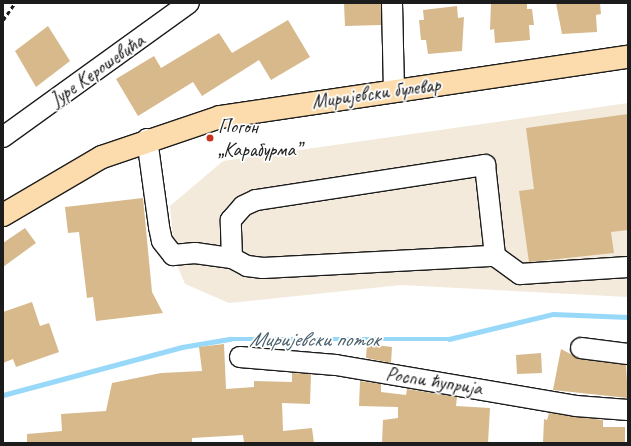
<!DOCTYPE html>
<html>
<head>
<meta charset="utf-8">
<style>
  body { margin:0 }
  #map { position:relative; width:631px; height:446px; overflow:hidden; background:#fff; font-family:Caveat,sans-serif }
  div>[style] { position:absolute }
  .built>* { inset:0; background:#f3eadc }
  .stream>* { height:4.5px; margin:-2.25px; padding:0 2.25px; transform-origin:2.25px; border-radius:2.25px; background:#98d9fa }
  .building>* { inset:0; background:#d7b98b }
  .path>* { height:2.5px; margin-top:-1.25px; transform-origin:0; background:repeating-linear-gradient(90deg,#1c1c1c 0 4px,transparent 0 7px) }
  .roads { filter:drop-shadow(1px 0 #1c1c1c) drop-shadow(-1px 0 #1c1c1c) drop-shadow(0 1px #1c1c1c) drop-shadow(0 -1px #1c1c1c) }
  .minor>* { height:20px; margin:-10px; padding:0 10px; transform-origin:10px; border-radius:10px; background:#fff }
  .major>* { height:22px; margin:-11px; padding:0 11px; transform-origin:11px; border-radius:11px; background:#fcdcac }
  .dots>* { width:11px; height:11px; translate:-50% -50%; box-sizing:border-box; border:2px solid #fff; border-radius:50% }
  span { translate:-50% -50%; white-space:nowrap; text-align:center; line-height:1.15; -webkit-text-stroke:3.5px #fff; paint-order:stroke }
  .street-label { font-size:20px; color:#1c1c1c }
  .poi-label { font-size:20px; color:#1c1c1c }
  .left { translate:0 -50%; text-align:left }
  .water-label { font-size:21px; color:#475e6a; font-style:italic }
  .frame { position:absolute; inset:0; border:4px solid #1c1c1c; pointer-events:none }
</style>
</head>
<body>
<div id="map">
  <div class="built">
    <div style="clip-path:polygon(628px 103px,628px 297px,401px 285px,229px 303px,185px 284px,175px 260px,170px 206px,223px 161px)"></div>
  </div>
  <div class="stream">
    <div style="left:3px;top:395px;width:185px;rotate:-15deg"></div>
    <div style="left:182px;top:347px;width:49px;rotate:-9.5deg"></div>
    <div style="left:230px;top:339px;width:219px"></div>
    <div style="left:449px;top:339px;width:107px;rotate:-13.5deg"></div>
    <div style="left:553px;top:314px;width:75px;rotate:2.3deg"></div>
  </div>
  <div class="building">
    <div style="clip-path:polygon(344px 3px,381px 3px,381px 25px,345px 26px)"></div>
    <div style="clip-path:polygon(491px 3px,527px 3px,527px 9px,532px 9px,534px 25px,529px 25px,530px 40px,495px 43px,494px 29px,490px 30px)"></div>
    <div style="clip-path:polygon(556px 3px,600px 3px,601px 14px,596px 15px,597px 32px,562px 34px)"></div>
    <div style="clip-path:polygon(457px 6px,458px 18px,464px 17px,462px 51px,428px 54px,426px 40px,421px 40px,419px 20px,424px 20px,423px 10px)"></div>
    <div style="clip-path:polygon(288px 20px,310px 57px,271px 80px,259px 60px,202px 96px,193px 82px,138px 116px,116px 79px,154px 56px,161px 68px,219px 33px,232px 53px)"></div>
    <div style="clip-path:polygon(48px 26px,70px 61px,36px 87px,15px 51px)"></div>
    <div style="clip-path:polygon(628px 114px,628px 230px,611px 232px,614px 253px,529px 262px,519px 191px,534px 189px,526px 128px)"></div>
    <div style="clip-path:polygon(143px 198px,152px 292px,163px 313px,96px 321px,93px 297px,87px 298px,79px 232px,68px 233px,65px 207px)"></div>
    <div style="clip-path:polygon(25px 228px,36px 243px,3px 267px,3px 243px)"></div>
    <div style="clip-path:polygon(32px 302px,40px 326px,49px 323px,59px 352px,16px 367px,13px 359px,3px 363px,3px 312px)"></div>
    <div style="clip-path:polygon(224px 344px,226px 389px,254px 387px,254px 381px,292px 382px,292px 373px,311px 374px,310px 404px,282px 403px,283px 431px,312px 428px,314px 443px,244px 443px,243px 435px,192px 438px,192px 443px,27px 443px,27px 434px,62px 431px,61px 414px,106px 411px,112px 383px,161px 373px,202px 371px,199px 347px)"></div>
    <div style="clip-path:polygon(367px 344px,392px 347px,391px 363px,366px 358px)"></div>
    <div style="clip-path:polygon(561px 349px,580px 359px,626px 365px,628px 398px,553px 390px)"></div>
    <div style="clip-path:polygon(541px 353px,542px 373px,517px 374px,516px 355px)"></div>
    <div style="clip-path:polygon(360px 381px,381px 384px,381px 392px,406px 395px,407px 389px,457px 397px,456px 406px,490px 408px,488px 443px,382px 443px,383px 420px,398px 418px,398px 407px,359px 406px)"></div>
    <div style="clip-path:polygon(549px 413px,603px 420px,603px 427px,625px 427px,625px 443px,543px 443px,544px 419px,547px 420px)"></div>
  </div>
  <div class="path">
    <div style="left:3px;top:20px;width:21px;rotate:-55deg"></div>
  </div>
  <div class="roads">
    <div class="minor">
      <div style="left:392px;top:3px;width:87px;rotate:88.7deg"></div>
      <div style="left:3px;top:137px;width:229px;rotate:-35.8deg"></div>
      <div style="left:147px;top:139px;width:89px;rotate:82.2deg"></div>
      <div style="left:159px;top:227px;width:14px;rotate:78deg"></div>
      <div style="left:162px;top:241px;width:18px;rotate:52deg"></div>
      <div style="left:173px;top:255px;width:22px;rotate:-5deg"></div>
      <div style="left:195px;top:253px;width:37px;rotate:8deg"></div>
      <div style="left:232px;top:258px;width:17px;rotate:28deg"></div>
      <div style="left:247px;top:266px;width:16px;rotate:7deg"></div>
      <div style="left:263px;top:268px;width:232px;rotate:-3deg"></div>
      <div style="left:495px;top:256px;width:31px;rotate:36deg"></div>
      <div style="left:520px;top:274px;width:108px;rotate:-3.7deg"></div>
      <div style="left:232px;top:258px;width:38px;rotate:-92deg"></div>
      <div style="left:231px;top:220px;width:18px;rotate:-49deg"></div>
      <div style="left:243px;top:206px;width:14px;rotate:-25deg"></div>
      <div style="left:256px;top:200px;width:232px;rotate:-8.7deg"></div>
      <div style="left:485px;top:165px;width:92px;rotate:83.7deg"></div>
      <div style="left:581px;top:348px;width:47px;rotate:7.3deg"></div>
      <div style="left:240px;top:357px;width:96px;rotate:4.8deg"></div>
      <div style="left:336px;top:365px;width:243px;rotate:9.7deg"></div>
      <div style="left:576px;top:406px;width:52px;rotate:4.4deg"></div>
    </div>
    <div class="major">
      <div style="left:3px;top:215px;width:115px;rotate:-30.4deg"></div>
      <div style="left:102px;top:157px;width:125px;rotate:-18.7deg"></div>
      <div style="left:220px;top:117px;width:412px;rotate:-8.4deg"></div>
    </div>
  </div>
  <div class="dots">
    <div style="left:210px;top:138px;background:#c8321e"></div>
  </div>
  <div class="street-label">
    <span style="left:97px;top:70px;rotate:-35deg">Јуре Керошевића</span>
    <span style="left:376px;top:93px;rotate:-8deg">Миријевски булевар</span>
    <span style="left:434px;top:381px;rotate:9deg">Роспи ћуприја</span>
  </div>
  <div class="poi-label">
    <span class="left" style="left:218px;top:138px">Погон<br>„Карабурма”</span>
  </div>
  <div class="water-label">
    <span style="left:314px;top:339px">Миријевски поток</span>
  </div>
  <div class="frame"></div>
</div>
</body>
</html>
